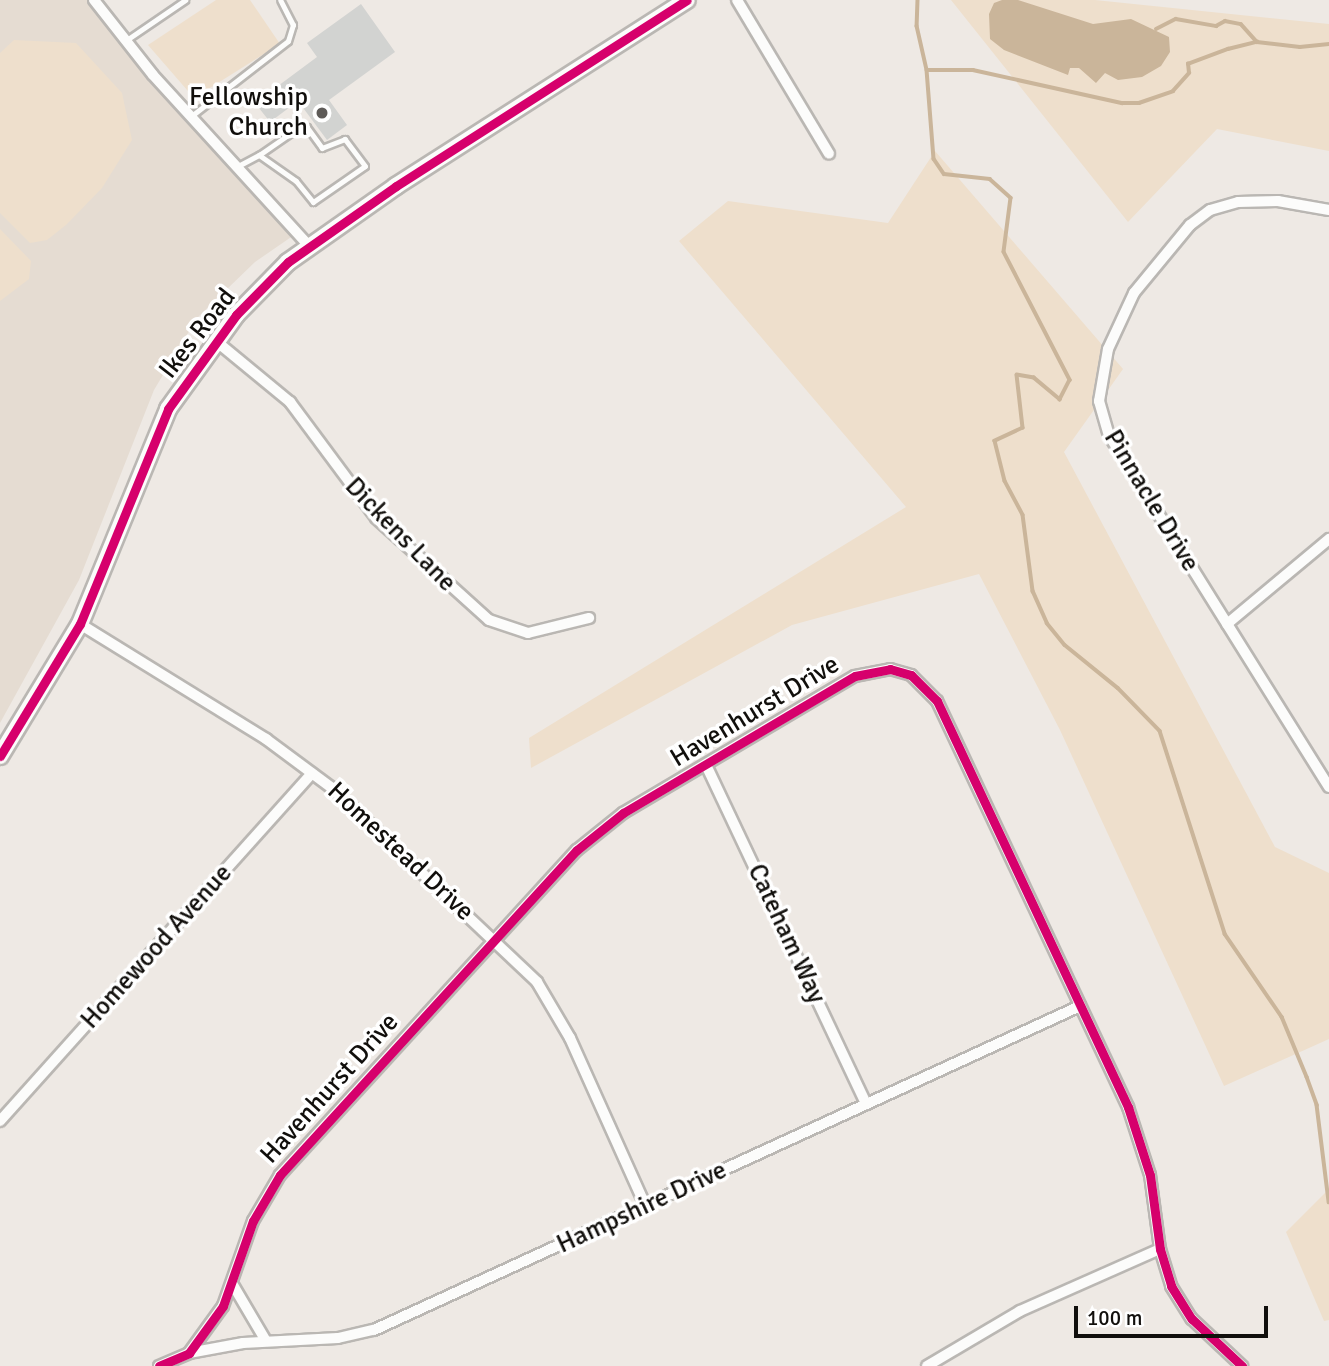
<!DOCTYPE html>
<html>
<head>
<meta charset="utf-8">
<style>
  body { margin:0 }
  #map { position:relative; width:1329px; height:1366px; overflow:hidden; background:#eee9e4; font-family:Signika,sans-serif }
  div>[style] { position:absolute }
  .built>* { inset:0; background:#e5dcd2 }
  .green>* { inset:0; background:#eedfcc }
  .water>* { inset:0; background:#cab59a }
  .stream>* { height:3.5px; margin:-1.75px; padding:0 1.75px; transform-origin:1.75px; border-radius:1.75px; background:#cab59a }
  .building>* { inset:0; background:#d2d3d1 }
  .roads { filter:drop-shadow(2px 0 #bab7b3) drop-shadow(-2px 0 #bab7b3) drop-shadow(0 2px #bab7b3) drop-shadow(0 -2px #bab7b3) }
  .lane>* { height:5px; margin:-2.5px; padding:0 2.5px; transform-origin:2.5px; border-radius:2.5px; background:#fcfcfb }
  .street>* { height:10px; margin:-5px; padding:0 5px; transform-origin:5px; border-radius:5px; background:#fcfcfb }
  .secondary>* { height:16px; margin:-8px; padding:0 8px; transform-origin:8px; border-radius:8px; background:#fcfcfb }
  .cycleway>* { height:9px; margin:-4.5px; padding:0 4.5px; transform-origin:4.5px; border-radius:4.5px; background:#d6006c }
  .dots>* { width:19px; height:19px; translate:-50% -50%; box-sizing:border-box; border:4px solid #fff; border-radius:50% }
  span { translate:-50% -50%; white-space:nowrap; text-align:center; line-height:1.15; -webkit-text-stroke:7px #fff; paint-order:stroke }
  .poi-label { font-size:26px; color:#110f0c }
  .right { translate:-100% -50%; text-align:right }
  .street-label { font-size:26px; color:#110f0c }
  .scale { position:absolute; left:1074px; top:1306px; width:194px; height:32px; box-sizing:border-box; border:4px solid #110f0c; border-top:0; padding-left:9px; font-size:21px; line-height:24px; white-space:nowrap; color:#110f0c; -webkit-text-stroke:5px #fff; paint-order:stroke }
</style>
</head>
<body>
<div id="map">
  <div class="built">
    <div style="clip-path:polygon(0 0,101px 0,177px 101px,297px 233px,255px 262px,197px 318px,154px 390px,79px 580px,0 723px)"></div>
  </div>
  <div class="green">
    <div style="clip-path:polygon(216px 0,250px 0,280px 44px,194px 98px,148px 45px)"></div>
    <div style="clip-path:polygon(951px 0,1095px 0,1329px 24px,1329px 151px,1217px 129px,1128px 222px)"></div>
    <div style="clip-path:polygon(14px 40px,76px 43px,122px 93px,132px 140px,102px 188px,66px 225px,47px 240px,30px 243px,0 213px,0 53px)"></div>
    <div style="clip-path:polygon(935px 151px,1123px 369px,1064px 452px,1275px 847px,1329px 873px,1329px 1039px,1224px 1086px,1060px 730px,979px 574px,792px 625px,531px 768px,529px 738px,906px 507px,679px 241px,728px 201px,888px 223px)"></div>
    <div style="clip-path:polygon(0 229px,31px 261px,29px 279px,0 301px)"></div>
    <div style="clip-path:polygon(1329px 1189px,1329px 1320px,1324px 1321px,1286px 1232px)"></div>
  </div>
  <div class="water">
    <div style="clip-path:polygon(1002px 0,1018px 0,1093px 24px,1131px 19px,1169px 37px,1170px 52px,1161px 66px,1142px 77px,1118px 80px,1105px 73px,1096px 83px,1079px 68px,1070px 68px,1068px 75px,1004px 50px,990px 39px,989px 14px,994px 3px)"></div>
  </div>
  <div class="stream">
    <div style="left:918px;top:0;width:26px;rotate:92deg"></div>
    <div style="left:917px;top:26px;width:45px;rotate:77.2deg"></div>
    <div style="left:927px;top:70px;width:89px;rotate:85.5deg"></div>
    <div style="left:934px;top:159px;width:18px;rotate:56deg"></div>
    <div style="left:944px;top:174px;width:46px;rotate:6.2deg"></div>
    <div style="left:990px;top:179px;width:28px;rotate:42deg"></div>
    <div style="left:1011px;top:198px;width:54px;rotate:97.4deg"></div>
    <div style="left:1004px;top:252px;width:144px;rotate:62.7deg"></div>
    <div style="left:1070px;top:380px;width:22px;rotate:117deg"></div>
    <div style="left:1060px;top:400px;width:34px;rotate:-140deg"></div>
    <div style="left:1034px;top:378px;width:17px;rotate:-170deg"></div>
    <div style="left:1017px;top:375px;width:53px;rotate:83.5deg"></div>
    <div style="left:1023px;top:428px;width:31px;rotate:155deg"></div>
    <div style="left:995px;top:441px;width:41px;rotate:76deg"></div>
    <div style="left:1005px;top:481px;width:38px;rotate:62deg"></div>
    <div style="left:1023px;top:515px;width:77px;rotate:82.5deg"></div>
    <div style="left:1033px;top:591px;width:35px;rotate:66deg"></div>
    <div style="left:1047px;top:623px;width:28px;rotate:51deg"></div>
    <div style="left:1065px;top:645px;width:68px;rotate:39.1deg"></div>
    <div style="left:1118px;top:688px;width:60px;rotate:45.7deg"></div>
    <div style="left:1160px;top:731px;width:213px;rotate:72.2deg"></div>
    <div style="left:1225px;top:934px;width:101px;rotate:55.5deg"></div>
    <div style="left:1282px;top:1017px;width:65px;rotate:67.4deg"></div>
    <div style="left:1307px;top:1077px;width:30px;rotate:70deg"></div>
    <div style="left:1317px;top:1105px;width:98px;rotate:82.9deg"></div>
    <div style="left:1156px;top:29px;width:22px;rotate:-27deg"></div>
    <div style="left:1176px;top:19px;width:41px;rotate:9.9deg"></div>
    <div style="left:1216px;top:26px;width:10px;rotate:-29deg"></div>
    <div style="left:1225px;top:21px;width:16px;rotate:11deg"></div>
    <div style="left:1241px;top:24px;width:24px;rotate:48deg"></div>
    <div style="left:927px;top:70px;width:46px"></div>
    <div style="left:973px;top:70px;width:153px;rotate:12.5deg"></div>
    <div style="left:1122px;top:103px;width:17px"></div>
    <div style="left:1139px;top:103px;width:36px;rotate:-19deg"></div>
    <div style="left:1173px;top:91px;width:24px;rotate:-48deg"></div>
    <div style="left:1189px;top:73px;width:9px;rotate:-96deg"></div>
    <div style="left:1188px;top:64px;width:43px;rotate:-20.6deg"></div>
    <div style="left:1228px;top:49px;width:30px;rotate:-14deg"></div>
    <div style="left:1257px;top:42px;width:43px;rotate:6.6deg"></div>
    <div style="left:1300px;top:47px;width:29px;rotate:-6deg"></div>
  </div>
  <div class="building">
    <div style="clip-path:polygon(361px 4px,395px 52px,329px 100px,347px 125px,327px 140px,298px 101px,270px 122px,255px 103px,317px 57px,307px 43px)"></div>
  </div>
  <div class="roads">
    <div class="lane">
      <div style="left:125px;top:41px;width:73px;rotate:-34.3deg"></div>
      <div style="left:190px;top:117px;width:124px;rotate:-37.8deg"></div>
      <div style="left:288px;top:41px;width:17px;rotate:-73deg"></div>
      <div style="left:293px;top:25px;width:28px;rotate:-117deg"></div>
      <div style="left:238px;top:166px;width:24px;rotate:-28deg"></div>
      <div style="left:259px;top:155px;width:45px;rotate:35.1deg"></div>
      <div style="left:296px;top:181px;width:27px;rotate:51deg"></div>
      <div style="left:313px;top:202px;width:63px;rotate:-34.7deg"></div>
      <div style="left:365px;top:166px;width:34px;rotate:-127deg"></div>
      <div style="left:345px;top:139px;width:25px;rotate:159deg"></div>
      <div style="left:322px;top:148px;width:26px;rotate:-126deg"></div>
      <div style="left:307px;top:127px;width:6px;rotate:-171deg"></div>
      <div style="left:301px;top:126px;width:51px;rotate:145.4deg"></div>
    </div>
    <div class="street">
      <div style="left:94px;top:0;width:95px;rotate:51.8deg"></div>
      <div style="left:153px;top:75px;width:233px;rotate:47.6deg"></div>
      <div style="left:737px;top:0;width:179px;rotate:59.1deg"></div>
      <div style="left:1329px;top:210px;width:52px;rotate:-170deg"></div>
      <div style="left:1278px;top:201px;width:40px;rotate:178.6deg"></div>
      <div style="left:1238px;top:202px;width:29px;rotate:164deg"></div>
      <div style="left:1210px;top:210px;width:25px;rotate:143deg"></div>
      <div style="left:1190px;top:225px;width:88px;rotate:129.5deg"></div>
      <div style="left:1134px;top:293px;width:62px;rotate:114.9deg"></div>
      <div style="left:1108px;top:349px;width:53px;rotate:99.8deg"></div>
      <div style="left:1099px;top:401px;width:35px;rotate:74deg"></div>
      <div style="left:1109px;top:435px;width:415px;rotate:58deg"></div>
      <div style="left:216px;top:341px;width:96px;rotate:39.5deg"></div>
      <div style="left:290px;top:402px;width:144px;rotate:53.4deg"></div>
      <div style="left:376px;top:518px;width:152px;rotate:42.1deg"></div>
      <div style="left:489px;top:620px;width:41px;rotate:18.4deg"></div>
      <div style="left:528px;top:633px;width:63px;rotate:-13.8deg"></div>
      <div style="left:80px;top:624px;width:219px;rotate:31.7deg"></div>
      <div style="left:266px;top:739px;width:82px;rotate:36.6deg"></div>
      <div style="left:332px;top:788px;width:282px;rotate:43.4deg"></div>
      <div style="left:537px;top:982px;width:65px;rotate:59.5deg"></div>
      <div style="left:570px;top:1038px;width:183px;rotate:65.8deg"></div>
      <div style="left:1227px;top:624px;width:133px;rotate:-39.8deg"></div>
      <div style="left:706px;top:765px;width:375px;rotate:64.7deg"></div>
      <div style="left:0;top:1121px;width:467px;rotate:-48.1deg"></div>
      <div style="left:233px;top:1285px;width:65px;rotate:59.5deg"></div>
      <div style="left:189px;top:1353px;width:55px;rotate:-10.5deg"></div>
      <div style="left:243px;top:1343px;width:95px;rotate:-3deg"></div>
      <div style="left:338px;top:1338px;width:37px;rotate:-13deg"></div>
      <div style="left:374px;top:1330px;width:777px;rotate:-24.65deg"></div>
      <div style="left:159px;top:1366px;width:33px;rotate:-23deg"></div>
      <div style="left:189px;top:1353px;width:58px;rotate:-54.1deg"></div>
      <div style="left:223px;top:1306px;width:90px;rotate:-70.6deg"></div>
      <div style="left:253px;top:1221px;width:53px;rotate:-59.6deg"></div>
      <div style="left:280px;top:1175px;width:440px;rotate:-47.6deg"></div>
      <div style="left:577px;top:850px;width:59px;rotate:-38.8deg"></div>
      <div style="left:623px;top:813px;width:269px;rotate:-30.6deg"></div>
      <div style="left:855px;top:676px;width:36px;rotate:-11deg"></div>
      <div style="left:890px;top:669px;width:22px;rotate:16deg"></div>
      <div style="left:911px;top:675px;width:37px;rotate:45deg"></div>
      <div style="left:937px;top:701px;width:449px;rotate:64.8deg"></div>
      <div style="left:1128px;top:1107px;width:71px;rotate:72.1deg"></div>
      <div style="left:1150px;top:1175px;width:75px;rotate:82.3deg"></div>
      <div style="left:1160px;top:1249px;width:39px;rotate:73deg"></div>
      <div style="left:1171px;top:1286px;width:39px;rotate:58deg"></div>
      <div style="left:1192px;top:1319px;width:69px;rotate:43.2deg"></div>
      <div style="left:927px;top:1366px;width:108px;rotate:-30.6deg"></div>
      <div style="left:1020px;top:1311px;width:153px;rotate:-23.9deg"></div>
    </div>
    <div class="secondary">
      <div style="left:0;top:756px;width:154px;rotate:-58.8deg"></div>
      <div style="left:80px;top:624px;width:232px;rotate:-67.7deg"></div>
      <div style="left:168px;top:409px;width:116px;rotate:-54.1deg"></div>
      <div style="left:236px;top:315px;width:74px;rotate:-45.5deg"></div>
      <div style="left:288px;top:262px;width:132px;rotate:-35.1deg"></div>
      <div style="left:396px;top:186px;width:345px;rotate:-32.6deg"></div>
    </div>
  </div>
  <div class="cycleway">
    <div style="left:0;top:756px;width:154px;rotate:-58.8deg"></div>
    <div style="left:80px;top:624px;width:232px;rotate:-67.7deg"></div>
    <div style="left:168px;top:409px;width:116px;rotate:-54.1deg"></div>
    <div style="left:236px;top:315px;width:74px;rotate:-45.5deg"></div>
    <div style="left:288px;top:262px;width:132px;rotate:-35.1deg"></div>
    <div style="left:396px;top:186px;width:345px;rotate:-32.6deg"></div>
    <div style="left:159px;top:1366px;width:33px;rotate:-23deg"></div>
    <div style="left:189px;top:1353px;width:58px;rotate:-54.1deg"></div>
    <div style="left:223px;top:1306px;width:90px;rotate:-70.6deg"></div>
    <div style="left:253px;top:1221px;width:53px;rotate:-59.6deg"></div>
    <div style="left:280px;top:1175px;width:440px;rotate:-47.6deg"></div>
    <div style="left:577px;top:850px;width:59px;rotate:-38.8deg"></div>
    <div style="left:623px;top:813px;width:269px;rotate:-30.6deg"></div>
    <div style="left:855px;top:676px;width:36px;rotate:-11deg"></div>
    <div style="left:890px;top:669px;width:22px;rotate:16deg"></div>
    <div style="left:911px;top:675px;width:37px;rotate:45deg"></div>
    <div style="left:937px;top:701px;width:449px;rotate:64.8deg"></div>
    <div style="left:1128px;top:1107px;width:71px;rotate:72.1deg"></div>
    <div style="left:1150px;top:1175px;width:75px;rotate:82.3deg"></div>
    <div style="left:1160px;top:1249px;width:39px;rotate:73deg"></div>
    <div style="left:1171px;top:1286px;width:39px;rotate:58deg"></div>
    <div style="left:1192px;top:1319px;width:69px;rotate:43.2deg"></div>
  </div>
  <div class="dots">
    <div style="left:322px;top:113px;background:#5e5b58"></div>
  </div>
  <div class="poi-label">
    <span class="right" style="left:308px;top:113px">Fellowship<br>Church</span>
  </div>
  <div class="street-label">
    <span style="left:198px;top:334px;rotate:-52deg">Ikes Road</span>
    <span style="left:1151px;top:501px;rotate:59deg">Pinnacle Drive</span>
    <span style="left:400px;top:535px;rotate:46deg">Dickens Lane</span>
    <span style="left:755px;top:712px;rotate:-31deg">Havenhurst Drive</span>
    <span style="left:400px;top:852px;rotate:43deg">Homestead Drive</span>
    <span style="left:786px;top:934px;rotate:65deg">Cateham Way</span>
    <span style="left:157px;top:947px;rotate:-48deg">Homewood Avenue</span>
    <span style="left:330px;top:1089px;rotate:-48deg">Havenhurst Drive</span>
    <span style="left:642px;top:1208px;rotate:-25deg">Hampshire Drive</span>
  </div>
  <div class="scale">100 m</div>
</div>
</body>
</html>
